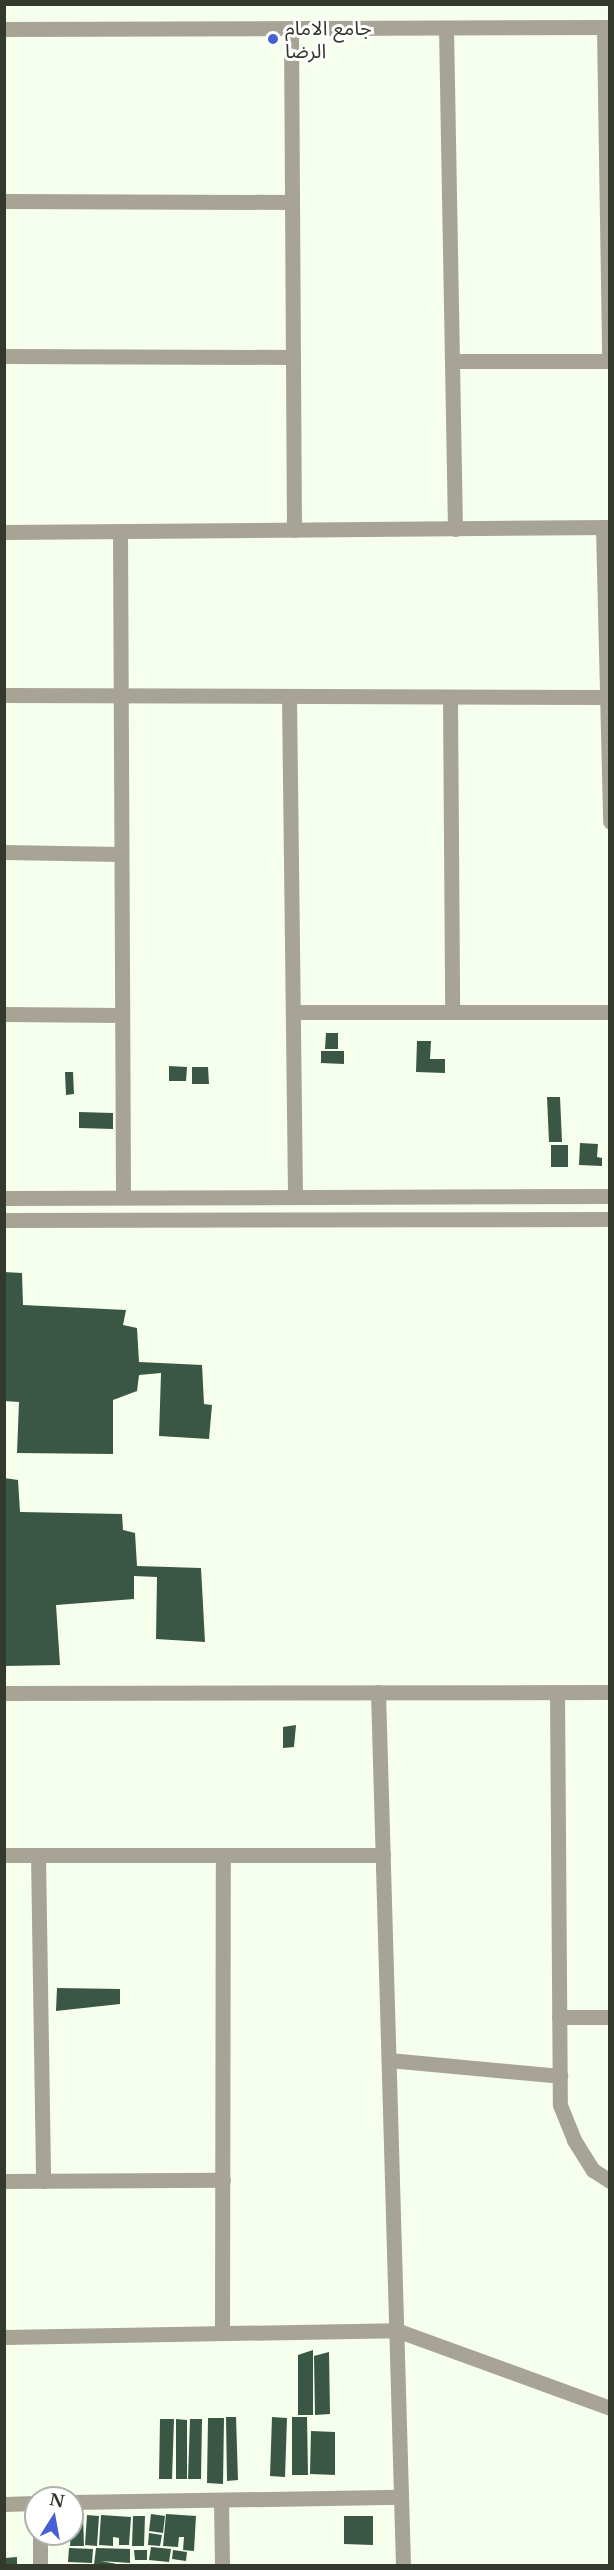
<!DOCTYPE html>
<html>
<head>
<meta charset="utf-8">
<style>
  body { margin:0 }
  #map { position:relative; width:614px; height:2570px; overflow:hidden; background:#f5ffeb; font-family:"Libre Baskerville","Noto Sans Arabic",serif }
  div>[style] { position:absolute }
  .building>* { inset:0; background:#3a5745 }
  .minor>* { height:15px; margin:-7.5px; padding:0 7.5px; transform-origin:7.5px; border-radius:7.5px; background:#a7a496 }
  .dots>* { width:16px; height:16px; translate:-50% -50%; box-sizing:border-box; border:3px solid #fff; border-radius:50% }
  span { translate:-50% -50%; white-space:nowrap; text-align:center; line-height:1.15; -webkit-text-stroke:6px #fff; paint-order:stroke }
  .poi-label { font-size:20px; color:#33392c }
  .left { translate:0 -50%; text-align:left }
  .frame { position:absolute; inset:0; border:6px solid #33392c; pointer-events:none }
  .north { position:absolute; left:24px; top:2486px; width:60px; height:60px; box-sizing:border-box; background:#fff; border:2px solid #adb0ab; border-radius:50%; rotate:11deg; font-size:16px; font-weight:700; line-height:24px; text-align:center; color:#33392c }
  .north::after { content:''; display:block; margin:auto; width:21px; height:27px; background:#465fd2; clip-path:polygon(50% 0,100% 100%,50% 72%,0 100%) }
</style>
</head>
<body>
<div id="map">
  <div class="building">
    <div style="clip-path:polygon(326px 1033px,338px 1033px,338px 1049px,325px 1049px)"></div>
    <div style="clip-path:polygon(417px 1041px,431px 1041px,430px 1059px,445px 1059px,445px 1073px,416px 1072px)"></div>
    <div style="clip-path:polygon(321px 1051px,344px 1051px,344px 1064px,321px 1063px)"></div>
    <div style="clip-path:polygon(169px 1066px,187px 1067px,186px 1081px,169px 1081px)"></div>
    <div style="clip-path:polygon(192px 1067px,208px 1067px,209px 1084px,192px 1084px)"></div>
    <div style="clip-path:polygon(65px 1072px,73px 1072px,74px 1094px,66px 1095px)"></div>
    <div style="clip-path:polygon(547px 1097px,560px 1097px,562px 1142px,549px 1142px)"></div>
    <div style="clip-path:polygon(79px 1112px,113px 1113px,113px 1129px,79px 1128px)"></div>
    <div style="clip-path:polygon(580px 1143px,598px 1144px,597px 1157px,602px 1158px,602px 1166px,579px 1165px)"></div>
    <div style="clip-path:polygon(551px 1145px,568px 1145px,568px 1167px,551px 1167px)"></div>
    <div style="clip-path:polygon(4px 1272px,22px 1273px,23px 1305px,126px 1310px,123px 1325px,137px 1328px,139px 1362px,202px 1365px,204px 1404px,212px 1405px,209px 1439px,159px 1436px,161px 1373px,139px 1375px,137px 1391px,113px 1400px,113px 1454px,17px 1453px,19px 1402px,4px 1401px)"></div>
    <div style="clip-path:polygon(4px 1478px,18px 1480px,20px 1512px,122px 1514px,123px 1530px,135px 1533px,137px 1566px,201px 1568px,205px 1642px,156px 1639px,157px 1577px,134px 1576px,134px 1599px,56px 1605px,60px 1665px,4px 1666px)"></div>
    <div style="clip-path:polygon(296px 1725px,294px 1747px,283px 1748px,283px 1727px)"></div>
    <div style="clip-path:polygon(57px 1988px,120px 1989px,120px 2004px,56px 2011px)"></div>
    <div style="clip-path:polygon(313px 2350px,313px 2415px,298px 2415px,298px 2355px)"></div>
    <div style="clip-path:polygon(329px 2352px,330px 2414px,315px 2415px,314px 2356px)"></div>
    <div style="clip-path:polygon(226px 2417px,236px 2417px,238px 2480px,227px 2481px)"></div>
    <div style="clip-path:polygon(272px 2417px,287px 2418px,285px 2477px,270px 2476px)"></div>
    <div style="clip-path:polygon(292px 2417px,307px 2417px,308px 2475px,292px 2475px)"></div>
    <div style="clip-path:polygon(208px 2418px,224px 2418px,223px 2484px,207px 2483px)"></div>
    <div style="clip-path:polygon(160px 2419px,174px 2419px,172px 2479px,159px 2479px)"></div>
    <div style="clip-path:polygon(176px 2419px,187px 2420px,187px 2479px,176px 2479px)"></div>
    <div style="clip-path:polygon(190px 2419px,202px 2419px,201px 2479px,188px 2479px)"></div>
    <div style="clip-path:polygon(311px 2431px,335px 2432px,335px 2475px,310px 2474px)"></div>
    <div style="clip-path:polygon(151px 2514px,165px 2516px,163px 2533px,149px 2531px)"></div>
    <div style="clip-path:polygon(166px 2514px,196px 2516px,194px 2551px,183px 2550px,184px 2537px,179px 2537px,178px 2547px,163px 2546px)"></div>
    <div style="clip-path:polygon(72px 2515px,83px 2515px,84px 2546px,70px 2546px)"></div>
    <div style="clip-path:polygon(87px 2515px,99px 2516px,97px 2546px,85px 2545px)"></div>
    <div style="clip-path:polygon(101px 2515px,131px 2517px,129px 2545px,119px 2545px,119px 2538px,113px 2537px,113px 2546px,99px 2545px)"></div>
    <div style="clip-path:polygon(133px 2516px,145px 2516px,144px 2546px,132px 2546px)"></div>
    <div style="clip-path:polygon(344px 2516px,373px 2516px,373px 2545px,344px 2544px)"></div>
    <div style="clip-path:polygon(149px 2533px,162px 2535px,160px 2546px,148px 2545px)"></div>
    <div style="clip-path:polygon(151px 2547px,171px 2549px,169px 2562px,149px 2560px)"></div>
    <div style="clip-path:polygon(69px 2548px,93px 2549px,92px 2563px,68px 2562px)"></div>
    <div style="clip-path:polygon(96px 2548px,130px 2549px,130px 2563px,101px 2561px,122px 2565px,94px 2565px)"></div>
    <div style="clip-path:polygon(134px 2550px,147px 2550px,147px 2560px,135px 2560px)"></div>
    <div style="clip-path:polygon(173px 2550px,187px 2552px,186px 2561px,172px 2559px)"></div>
    <div style="clip-path:polygon(17px 2557px,17px 2565px,6px 2565px,5px 2558px)"></div>
  </div>
  <div class="minor">
    <div style="left:291px;top:28px;width:502px;rotate:89.66deg"></div>
    <div style="left:446px;top:28px;width:501px;rotate:88.97deg"></div>
    <div style="left:604px;top:28px;width:333px;rotate:89.1deg"></div>
    <div style="left:4px;top:29px;width:606px;rotate:-0.19deg"></div>
    <div style="left:4px;top:201px;width:288px;rotate:0.2deg"></div>
    <div style="left:4px;top:356px;width:289px;rotate:0.2deg"></div>
    <div style="left:452px;top:361px;width:158px"></div>
    <div style="left:603px;top:527px;width:295px;rotate:88.6deg"></div>
    <div style="left:120px;top:531px;width:665px;rotate:89.74deg"></div>
    <div style="left:4px;top:532px;width:606px;rotate:-0.47deg"></div>
    <div style="left:4px;top:695px;width:603px;rotate:0.19deg"></div>
    <div style="left:289px;top:696px;width:500px;rotate:89.31deg"></div>
    <div style="left:450px;top:697px;width:315px;rotate:89.6deg"></div>
    <div style="left:4px;top:852px;width:117px;rotate:1deg"></div>
    <div style="left:293px;top:1012px;width:317px"></div>
    <div style="left:4px;top:1014px;width:117px;rotate:0.5deg"></div>
    <div style="left:4px;top:1198px;width:606px;rotate:-0.19deg"></div>
    <div style="left:4px;top:1220px;width:606px;rotate:-0.09deg"></div>
    <div style="left:378px;top:1692px;width:874px;rotate:88.36deg"></div>
    <div style="left:557px;top:1692px;width:413px;rotate:89.6deg"></div>
    <div style="left:560px;top:2105px;width:38px;rotate:68deg"></div>
    <div style="left:574px;top:2140px;width:36px;rotate:58deg"></div>
    <div style="left:593px;top:2170px;width:20px;rotate:33deg"></div>
    <div style="left:4px;top:1693px;width:606px;rotate:-0.09deg"></div>
    <div style="left:4px;top:1855px;width:379px"></div>
    <div style="left:38px;top:1855px;width:326px;rotate:89.1deg"></div>
    <div style="left:559px;top:2017px;width:51px"></div>
    <div style="left:389px;top:2060px;width:172px;rotate:5.3deg"></div>
    <div style="left:4px;top:2181px;width:219px;rotate:-0.3deg"></div>
    <div style="left:222px;top:2333px;width:478px;rotate:-89.9deg"></div>
    <div style="left:4px;top:2337px;width:392px;rotate:-1deg"></div>
    <div style="left:396px;top:2330px;width:228px;rotate:20deg"></div>
    <div style="left:221px;top:2500px;width:66px;rotate:89.1deg"></div>
    <div style="left:72px;top:2502px;width:329px;rotate:-0.9deg"></div>
    <div style="left:4px;top:2504px;width:32px;rotate:-2deg"></div>
    <div style="left:40px;top:2534px;width:32px;rotate:90deg"></div>
  </div>
  <div class="dots">
    <div style="left:273px;top:39px;background:#465fd2"></div>
  </div>
  <div class="poi-label">
    <span class="left" style="left:285px;top:40px">جامع الامام<br>الرضا</span>
  </div>
  <div class="frame"></div>
  <div class="north">N</div>
</div>
</body>
</html>
